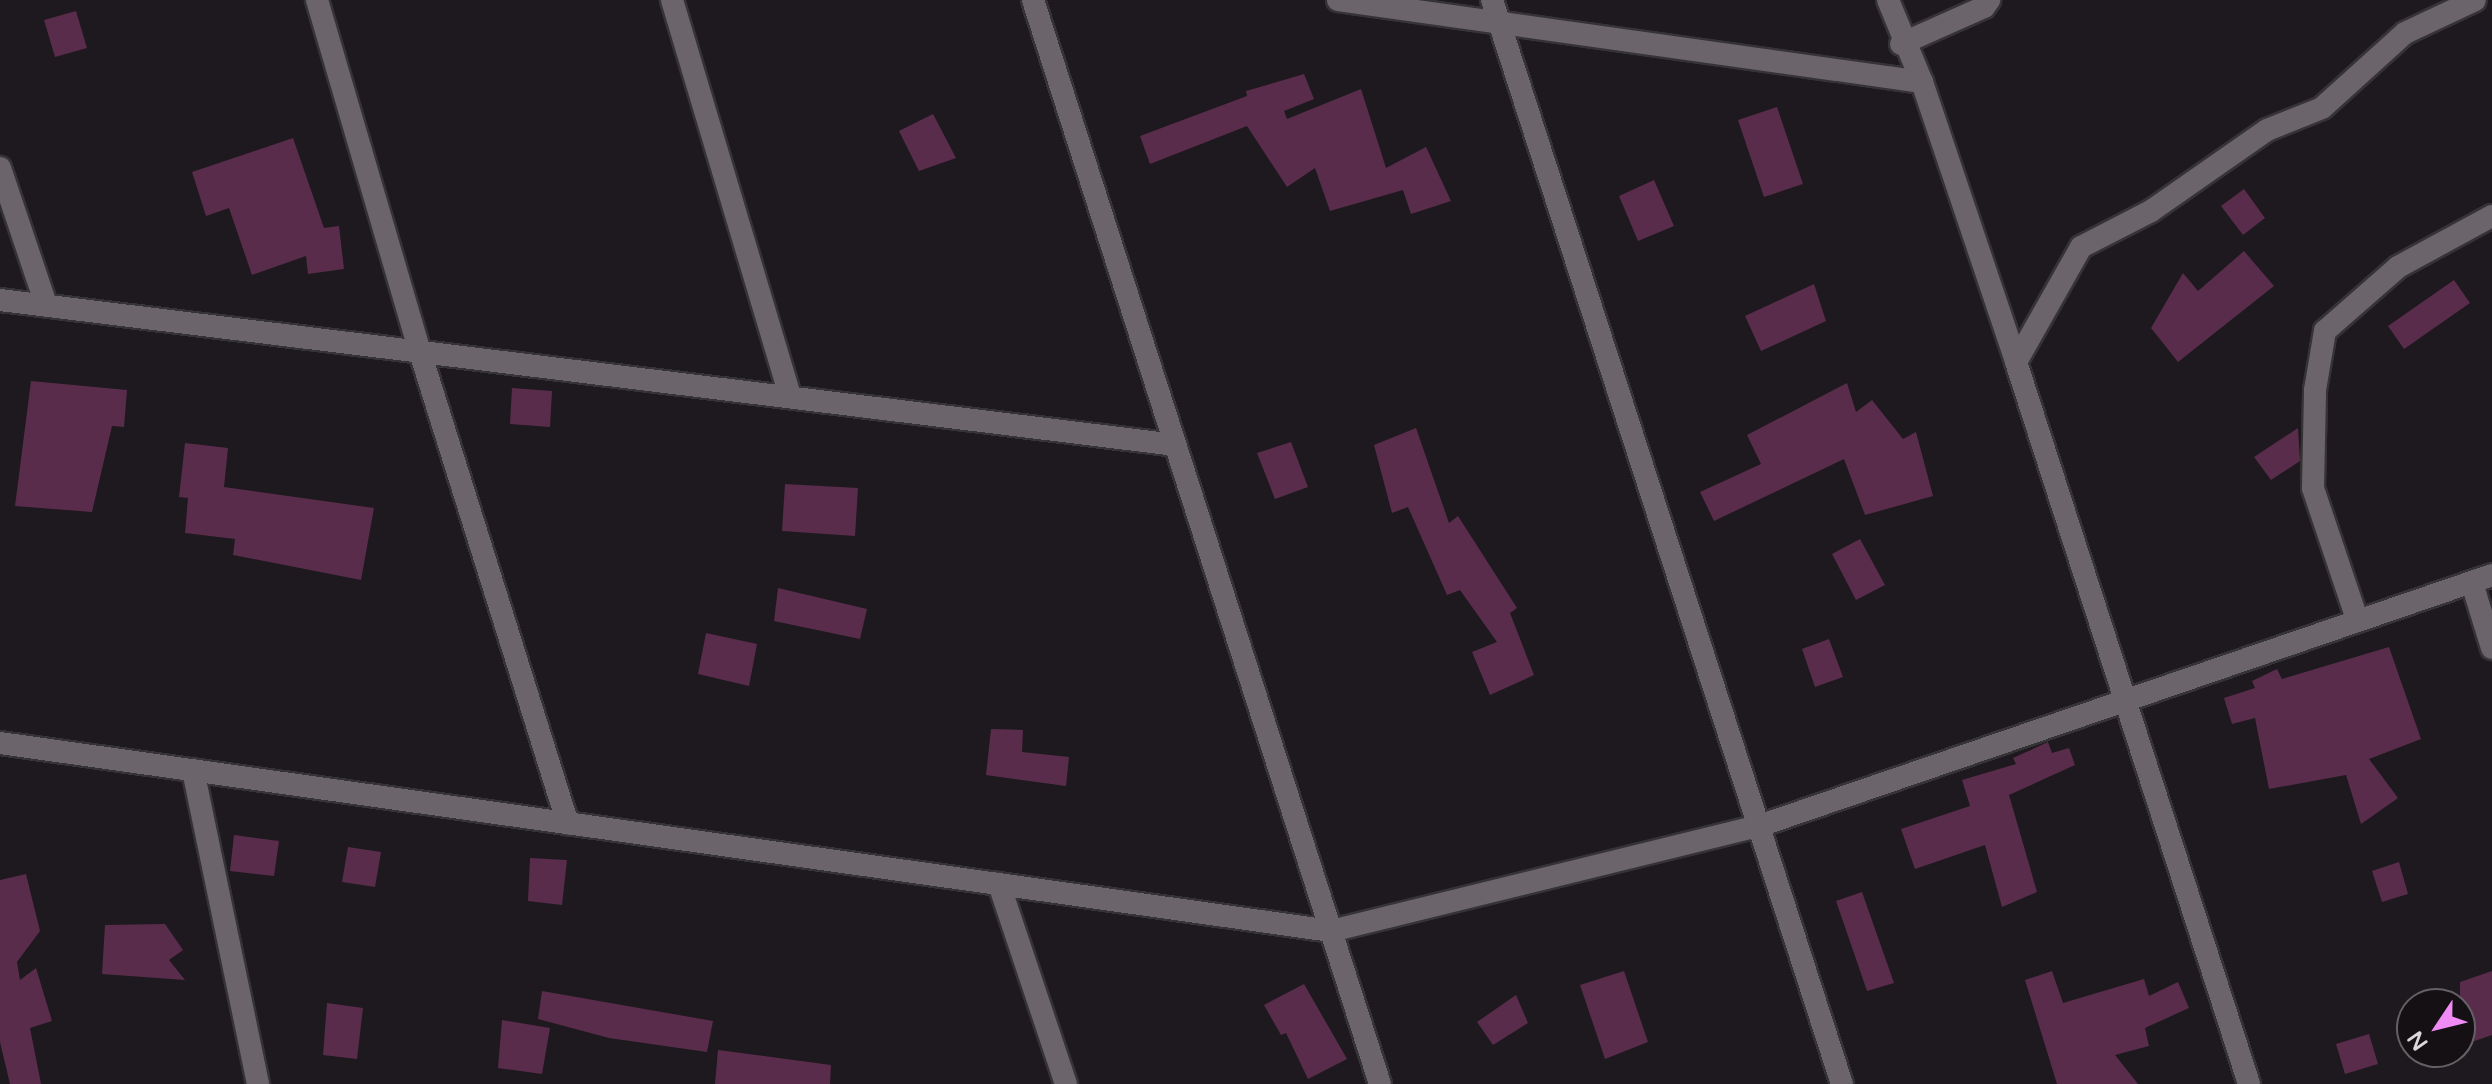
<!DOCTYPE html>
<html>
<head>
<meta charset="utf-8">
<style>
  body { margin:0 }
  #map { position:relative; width:2492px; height:1084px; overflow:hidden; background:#1d191e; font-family:"Varela Round",sans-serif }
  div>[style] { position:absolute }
  .building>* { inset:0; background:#5a2c4b }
  .roads { filter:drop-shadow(2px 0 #363336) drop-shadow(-2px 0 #363336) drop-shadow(0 2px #363336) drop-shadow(0 -2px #363336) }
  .minor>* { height:22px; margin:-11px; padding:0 11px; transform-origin:11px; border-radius:11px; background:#6b656b }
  span { translate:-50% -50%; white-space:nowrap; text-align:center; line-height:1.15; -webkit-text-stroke:8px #141014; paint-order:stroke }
  .north { position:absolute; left:2396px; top:988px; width:80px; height:80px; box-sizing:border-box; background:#141014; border:2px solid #646064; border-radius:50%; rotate:235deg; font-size:22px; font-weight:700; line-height:32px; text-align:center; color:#dbd8db }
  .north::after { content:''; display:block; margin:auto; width:28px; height:36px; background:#f08bf5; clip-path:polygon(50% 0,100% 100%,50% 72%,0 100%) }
</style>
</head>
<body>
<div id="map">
  <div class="building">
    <div style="clip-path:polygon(76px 11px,87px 48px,55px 57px,44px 20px)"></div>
    <div style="clip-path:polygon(1304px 74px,1314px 99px,1284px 111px,1287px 119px,1361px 89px,1386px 168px,1426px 147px,1451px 201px,1411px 214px,1403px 190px,1330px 211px,1315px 168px,1287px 187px,1247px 126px,1150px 164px,1140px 136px,1247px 96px,1246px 91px)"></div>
    <div style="clip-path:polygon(1777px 107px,1803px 184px,1764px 197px,1738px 120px)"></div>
    <div style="clip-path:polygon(933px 114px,956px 158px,919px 171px,899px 131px)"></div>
    <div style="clip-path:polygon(293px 138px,324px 228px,339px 226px,344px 269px,308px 274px,306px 256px,252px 275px,229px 208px,206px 216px,192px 172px)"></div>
    <div style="clip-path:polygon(1654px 180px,1674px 226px,1638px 241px,1619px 196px)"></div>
    <div style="clip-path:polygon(2244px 189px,2265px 218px,2243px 235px,2221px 206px)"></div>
    <div style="clip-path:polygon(2244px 251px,2274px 286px,2178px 362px,2151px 328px,2183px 273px,2198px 291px)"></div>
    <div style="clip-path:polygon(2454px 280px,2470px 303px,2404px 349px,2388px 326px)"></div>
    <div style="clip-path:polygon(1814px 284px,1826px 321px,1761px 351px,1745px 316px)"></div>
    <div style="clip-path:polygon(31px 381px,127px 390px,124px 427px,112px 426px,92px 512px,15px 506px)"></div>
    <div style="clip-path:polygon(1847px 383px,1856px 412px,1872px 400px,1903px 439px,1916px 432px,1933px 496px,1865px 515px,1844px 459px,1714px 521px,1700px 492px,1761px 464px,1747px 435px)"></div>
    <div style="clip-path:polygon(512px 388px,552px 391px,550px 427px,510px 424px)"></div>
    <div style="clip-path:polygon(1416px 428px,1449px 523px,1458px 516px,1517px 608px,1510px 613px,1534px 675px,1490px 695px,1472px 652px,1497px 642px,1460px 590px,1447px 595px,1408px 507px,1392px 513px,1374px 445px)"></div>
    <div style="clip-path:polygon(2298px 428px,2300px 461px,2271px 480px,2254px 457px)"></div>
    <div style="clip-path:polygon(1291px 442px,1308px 487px,1275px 499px,1257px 453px)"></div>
    <div style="clip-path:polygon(185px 443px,228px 448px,224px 487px,374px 508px,361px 580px,233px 555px,235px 539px,185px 533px,188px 498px,179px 497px)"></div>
    <div style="clip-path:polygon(785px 484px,858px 488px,855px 536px,782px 531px)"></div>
    <div style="clip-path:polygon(1860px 539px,1885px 585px,1856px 600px,1832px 554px)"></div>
    <div style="clip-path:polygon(778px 588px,867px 609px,860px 639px,774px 621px)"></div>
    <div style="clip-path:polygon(706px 633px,757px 644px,749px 686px,698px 674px)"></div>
    <div style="clip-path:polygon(1829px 639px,1843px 677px,1815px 687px,1802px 649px)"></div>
    <div style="clip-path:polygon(2389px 647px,2421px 739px,2369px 759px,2398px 798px,2361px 824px,2346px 775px,2269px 789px,2255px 718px,2232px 724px,2224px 698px,2255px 688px,2252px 681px,2277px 669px,2282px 679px)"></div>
    <div style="clip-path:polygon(991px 729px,1023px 730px,1022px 752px,1069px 757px,1066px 786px,986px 775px)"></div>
    <div style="clip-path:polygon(2048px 742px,2052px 753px,2069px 748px,2075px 765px,2009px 795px,2037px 892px,2002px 907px,1985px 845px,1915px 869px,1901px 829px,1970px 806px,1962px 780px,2016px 764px,2013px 758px)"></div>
    <div style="clip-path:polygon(234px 835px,279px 841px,274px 876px,230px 871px)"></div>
    <div style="clip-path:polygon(348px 847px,381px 852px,375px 887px,342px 882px)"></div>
    <div style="clip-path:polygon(530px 858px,567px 860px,562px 905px,528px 901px)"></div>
    <div style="clip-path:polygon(2399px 862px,2408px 894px,2382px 902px,2372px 871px)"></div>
    <div style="clip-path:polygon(26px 874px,40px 931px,17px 962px,20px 980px,36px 968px,52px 1021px,30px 1028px,41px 1084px,10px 1084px,0 1042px,0 880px)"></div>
    <div style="clip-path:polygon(1862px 892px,1894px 983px,1867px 991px,1836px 901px)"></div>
    <div style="clip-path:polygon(165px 924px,183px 950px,169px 960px,185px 980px,102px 974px,105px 925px)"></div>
    <div style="clip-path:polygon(1624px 971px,1648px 1042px,1605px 1059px,1580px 985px)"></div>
    <div style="clip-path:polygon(2052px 971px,2063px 1003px,2144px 979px,2149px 996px,2178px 982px,2189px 1008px,2145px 1028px,2149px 1046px,2115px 1055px,2138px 1084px,2057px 1084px,2025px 980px)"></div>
    <div style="clip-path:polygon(2492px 971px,2492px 1035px,2460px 1046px,2460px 982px)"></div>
    <div style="clip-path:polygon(1304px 984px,1347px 1059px,1308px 1079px,1286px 1033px,1281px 1035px,1264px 1005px)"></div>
    <div style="clip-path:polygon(542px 991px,713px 1021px,707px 1052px,609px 1038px,538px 1019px)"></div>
    <div style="clip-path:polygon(1516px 995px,1528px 1023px,1493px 1045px,1477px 1022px)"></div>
    <div style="clip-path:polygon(327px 1003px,363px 1008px,357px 1059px,323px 1055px)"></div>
    <div style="clip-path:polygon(502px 1020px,550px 1028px,542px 1074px,498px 1068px)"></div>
    <div style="clip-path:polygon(2369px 1034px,2378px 1064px,2345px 1074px,2336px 1044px)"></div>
    <div style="clip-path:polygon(718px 1050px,831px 1065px,830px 1084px,715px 1084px)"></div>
  </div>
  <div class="roads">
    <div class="minor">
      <div style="left:317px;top:0;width:367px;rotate:73.7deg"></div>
      <div style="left:420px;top:352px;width:494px;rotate:72.6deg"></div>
      <div style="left:672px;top:0;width:414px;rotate:73.4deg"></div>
      <div style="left:1033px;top:0;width:1138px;rotate:72.25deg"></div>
      <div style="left:1338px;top:0;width:590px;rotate:7.99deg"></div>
      <div style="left:1492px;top:0;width:1139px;rotate:72.11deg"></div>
      <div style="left:1888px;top:0;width:89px;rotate:67.5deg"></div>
      <div style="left:1922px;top:82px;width:295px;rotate:71.4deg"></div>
      <div style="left:2016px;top:362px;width:759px;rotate:72.11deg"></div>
      <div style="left:1901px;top:44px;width:91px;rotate:-24deg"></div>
      <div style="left:1984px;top:7px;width:9px;rotate:-54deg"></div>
      <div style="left:0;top:168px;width:145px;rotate:71.4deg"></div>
      <div style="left:0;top:300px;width:1184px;rotate:7.03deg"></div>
      <div style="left:2016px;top:362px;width:132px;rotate:-60.5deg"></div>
      <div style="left:2081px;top:247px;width:79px;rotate:-27.2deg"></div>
      <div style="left:2151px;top:211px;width:141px;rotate:-34.9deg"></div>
      <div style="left:2267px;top:130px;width:59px;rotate:-21.8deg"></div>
      <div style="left:2322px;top:108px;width:112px;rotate:-42.1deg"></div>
      <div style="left:2405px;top:33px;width:77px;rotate:-25.2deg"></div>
      <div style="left:2472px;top:583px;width:68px;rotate:72.9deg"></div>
      <div style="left:2357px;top:619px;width:138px;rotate:-108.6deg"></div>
      <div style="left:2313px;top:488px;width:98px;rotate:-88.8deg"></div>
      <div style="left:2315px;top:390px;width:60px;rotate:-80.4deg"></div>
      <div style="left:2325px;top:331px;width:97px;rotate:-41.2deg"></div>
      <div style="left:2398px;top:267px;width:107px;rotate:-28.5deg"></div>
      <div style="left:0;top:743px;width:1344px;rotate:8.04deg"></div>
      <div style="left:1331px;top:931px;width:441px;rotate:-13.8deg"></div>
      <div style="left:1759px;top:826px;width:775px;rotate:-18.9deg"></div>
      <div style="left:193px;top:770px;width:321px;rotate:78.3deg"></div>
      <div style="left:999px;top:884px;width:211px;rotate:71.5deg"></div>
    </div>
  </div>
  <div class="north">N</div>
</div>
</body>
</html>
